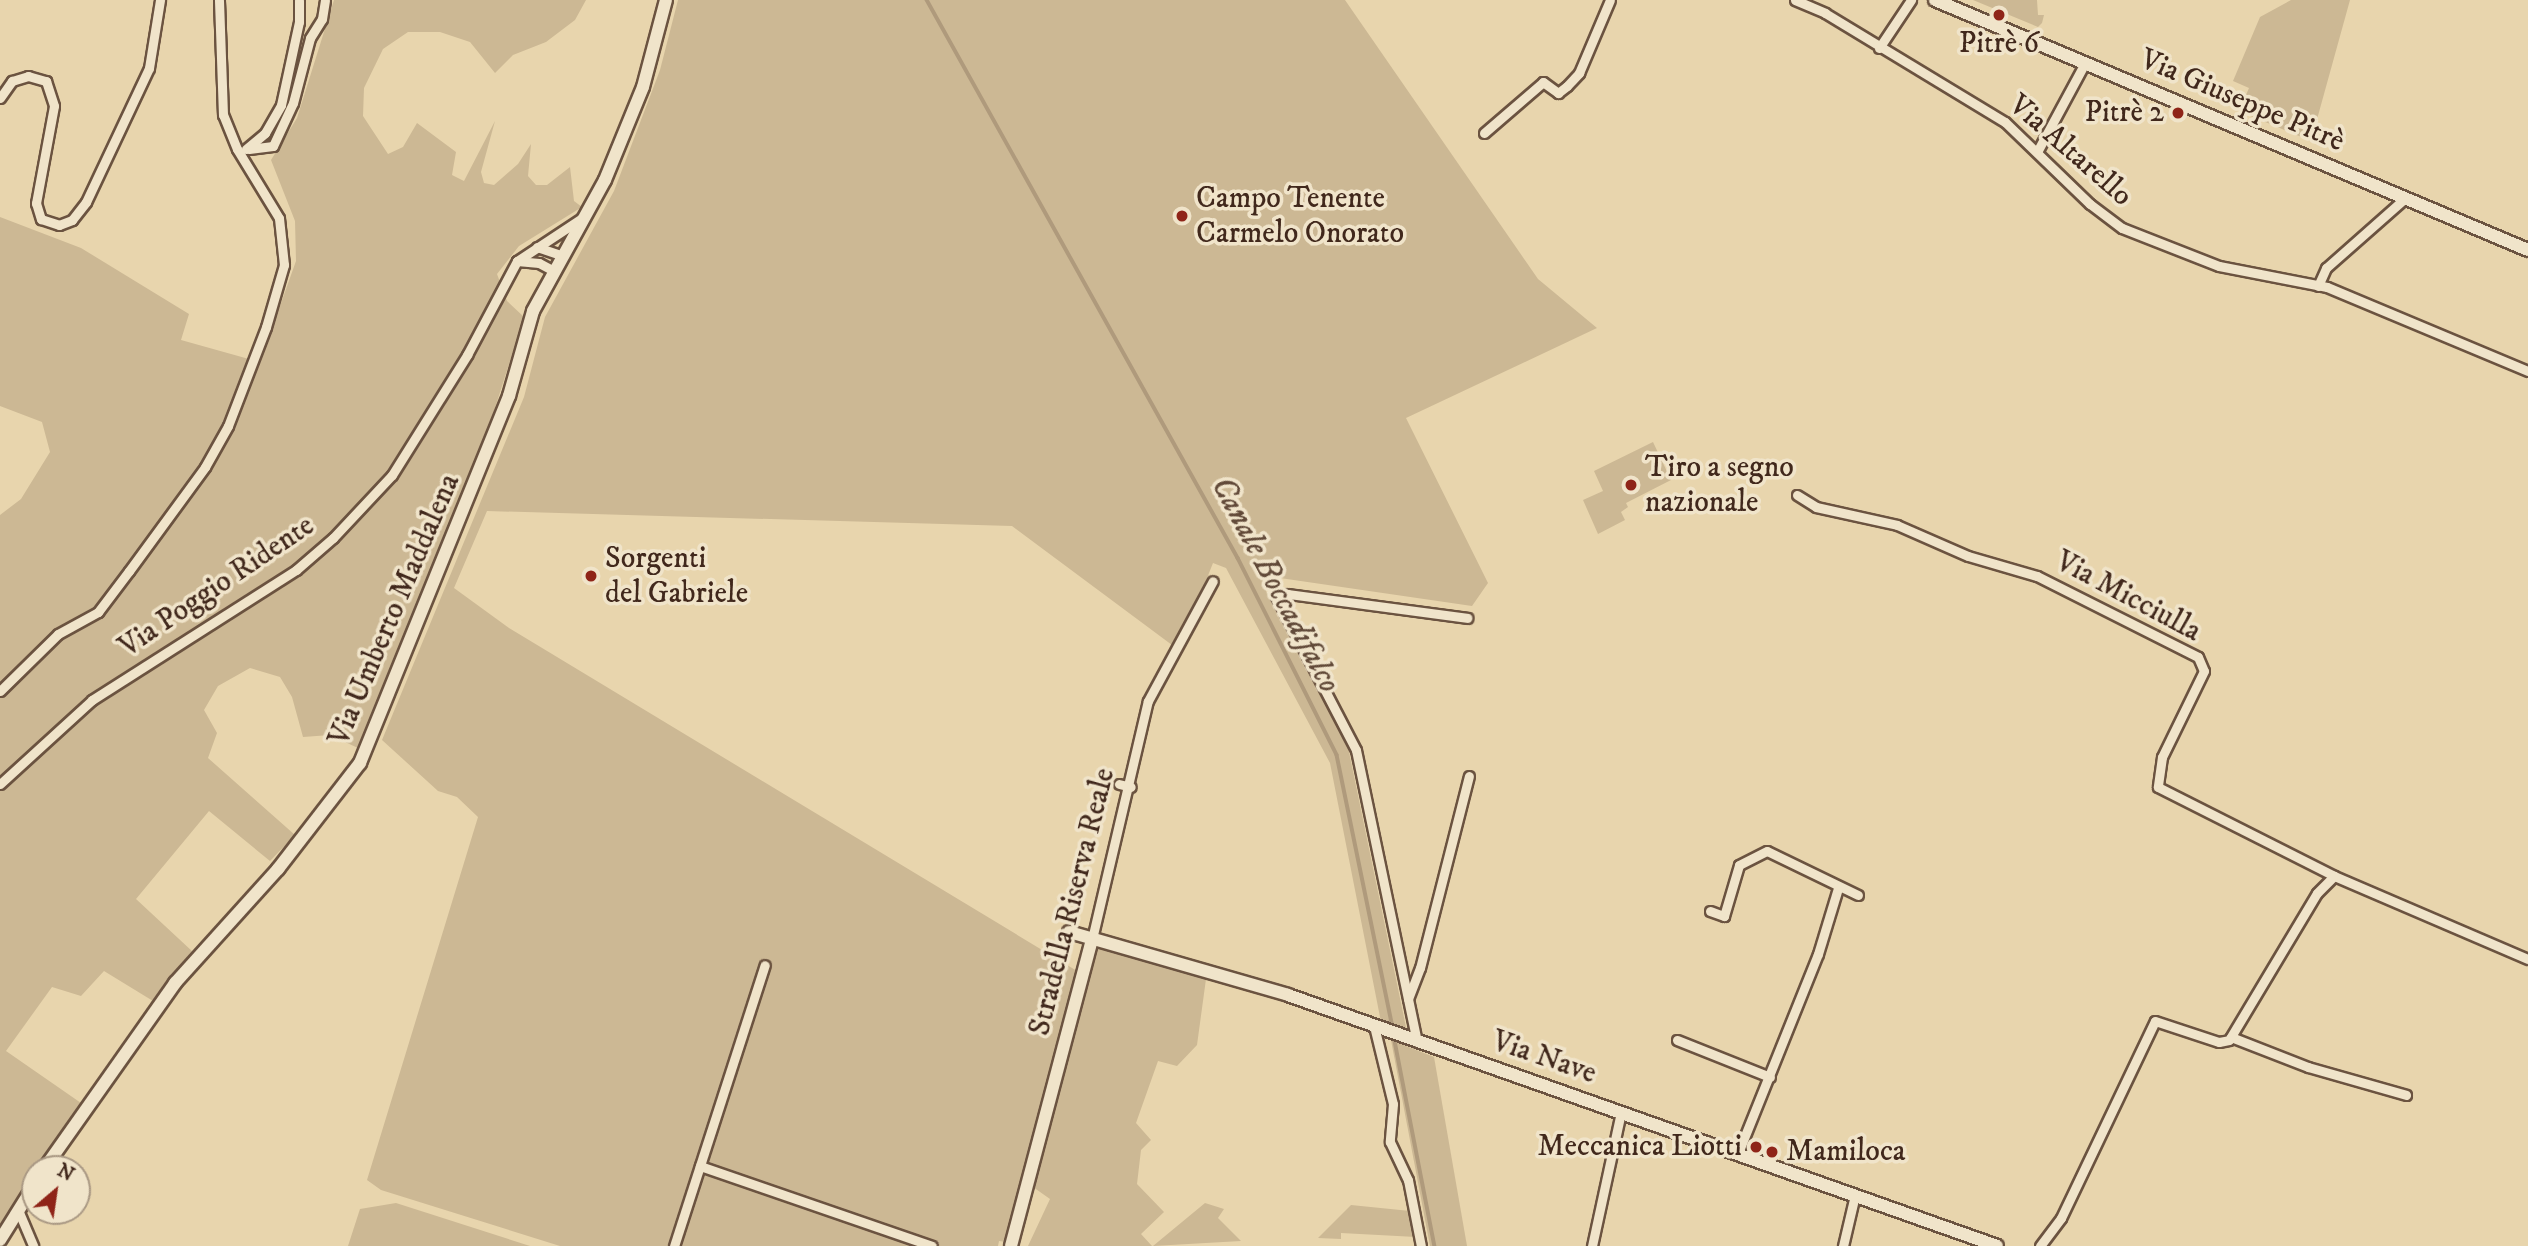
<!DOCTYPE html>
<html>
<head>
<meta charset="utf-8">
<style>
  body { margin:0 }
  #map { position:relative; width:2528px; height:1246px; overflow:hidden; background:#e8d5ad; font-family:"IM FELL DW Pica",serif }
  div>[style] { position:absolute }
  .green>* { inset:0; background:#ccb894 }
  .stream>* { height:3.5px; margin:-1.75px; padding:0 1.75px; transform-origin:1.75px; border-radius:1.75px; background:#af9a7c }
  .roads { filter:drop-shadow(2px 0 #6b5340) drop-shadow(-2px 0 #6b5340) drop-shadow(0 2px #6b5340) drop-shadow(0 -2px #6b5340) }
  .street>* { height:9px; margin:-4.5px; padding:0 4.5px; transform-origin:4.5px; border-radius:4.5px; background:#f0e4ca }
  .secondary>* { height:12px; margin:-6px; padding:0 6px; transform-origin:6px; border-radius:6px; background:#f0e4ca }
  .dots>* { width:19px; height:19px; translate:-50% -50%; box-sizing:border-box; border:4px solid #f0e4ca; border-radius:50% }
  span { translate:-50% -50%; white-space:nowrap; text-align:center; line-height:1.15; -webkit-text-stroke:7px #f0e4ca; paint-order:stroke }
  .poi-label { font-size:30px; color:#41281c }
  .right { translate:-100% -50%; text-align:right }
  .left { translate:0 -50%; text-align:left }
  .street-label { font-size:30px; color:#41281c }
  .water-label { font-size:32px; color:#624a39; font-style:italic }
  .north { position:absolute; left:21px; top:1155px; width:70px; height:70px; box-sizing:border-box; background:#f0e4ca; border:2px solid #aa9984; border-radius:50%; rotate:29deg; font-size:19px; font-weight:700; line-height:28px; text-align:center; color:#41281c }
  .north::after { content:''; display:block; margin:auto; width:24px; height:32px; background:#8f2418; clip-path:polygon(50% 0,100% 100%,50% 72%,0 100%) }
</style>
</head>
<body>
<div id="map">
  <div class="green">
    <div style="clip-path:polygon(334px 0,586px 0,575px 20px,546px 42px,513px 55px,495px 73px,470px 42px,440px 32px,408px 32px,383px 49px,364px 88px,363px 116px,388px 154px,403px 147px,417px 123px,456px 152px,452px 175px,464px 181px,495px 121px,481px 172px,484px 183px,494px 185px,518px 164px,531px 144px,528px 176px,536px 185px,547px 185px,570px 167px,574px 201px,582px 207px,519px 246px,497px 274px,507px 301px,524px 317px,487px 433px,358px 748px,330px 735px,303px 737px,292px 697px,280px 677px,250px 668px,218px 686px,204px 710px,217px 733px,208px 758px,295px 835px,270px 861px,209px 811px,136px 899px,193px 952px,153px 1001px,104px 971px,81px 996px,52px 987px,6px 1051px,81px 1103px,0 1226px,0 515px,21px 499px,50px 452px,42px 422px,0 406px,0 217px,81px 248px,189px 314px,181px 340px,260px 362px,296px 261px,295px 221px,271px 160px,297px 118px)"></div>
    <div style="clip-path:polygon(678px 0,1345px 0,1538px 279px,1597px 328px,1406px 418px,1488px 583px,1472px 606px,1280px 578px,1262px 583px,1348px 747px,1407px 1032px,1381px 1022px,1330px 763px,1226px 568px,1213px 563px,1191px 618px,1172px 645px,1012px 526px,487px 511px,454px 588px,509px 628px,1077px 971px,1006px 1242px,999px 1241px,998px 1246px,560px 1246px,381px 1190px,367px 1180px,478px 817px,457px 797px,438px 791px,382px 740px,524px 397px,545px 317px,614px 191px,660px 70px)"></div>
    <div style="clip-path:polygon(1973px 0,2037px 0,2038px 15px,2044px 15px,2042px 23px,2038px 27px)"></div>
    <div style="clip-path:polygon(2291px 0,2350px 0,2311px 141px,2239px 111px,2249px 88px,2233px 81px,2260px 17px)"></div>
    <div style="clip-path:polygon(1653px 442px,1671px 480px,1626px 503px,1628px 507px,1621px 512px,1625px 520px,1598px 534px,1583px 500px,1603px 491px,1594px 471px)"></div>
    <div style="clip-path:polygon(1097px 948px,1206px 979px,1197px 1045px,1177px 1066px,1158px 1061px,1136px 1123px,1151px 1140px,1141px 1150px,1137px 1184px,1164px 1212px,1141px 1234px,1152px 1246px,1028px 1246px,1050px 1199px,1033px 1187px)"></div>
    <div style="clip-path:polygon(1391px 1040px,1434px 1057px,1467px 1246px,1430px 1246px)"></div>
    <div style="clip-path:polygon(396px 1203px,530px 1246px,348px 1246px,360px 1209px)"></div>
    <div style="clip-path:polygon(1205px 1203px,1224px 1209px,1218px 1218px,1241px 1241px,1153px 1246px)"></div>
    <div style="clip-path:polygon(1351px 1205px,1410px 1211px,1416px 1237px,1341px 1233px,1341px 1239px,1318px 1238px)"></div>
  </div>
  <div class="stream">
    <div style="left:927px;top:0;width:639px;rotate:60.87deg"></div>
    <div style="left:1238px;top:558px;width:220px;rotate:63.3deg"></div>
    <div style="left:1337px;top:755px;width:280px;rotate:78.4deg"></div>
    <div style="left:1394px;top:1036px;width:214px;rotate:79deg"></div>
  </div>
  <div class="roads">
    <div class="street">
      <div style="left:1795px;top:0;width:33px;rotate:23deg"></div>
      <div style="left:1825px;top:13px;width:210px;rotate:31.2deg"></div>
      <div style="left:2005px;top:122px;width:118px;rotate:44deg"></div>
      <div style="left:2090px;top:204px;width:40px;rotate:37deg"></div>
      <div style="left:2122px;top:228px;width:104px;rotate:21.4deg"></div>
      <div style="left:2219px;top:266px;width:110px;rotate:11deg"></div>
      <div style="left:2327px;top:287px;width:218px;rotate:22.7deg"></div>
      <div style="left:1879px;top:48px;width:58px;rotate:-56.3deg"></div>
      <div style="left:0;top:98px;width:21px;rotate:-55deg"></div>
      <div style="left:12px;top:81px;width:17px;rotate:-17deg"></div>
      <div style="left:28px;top:76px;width:19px;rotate:16deg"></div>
      <div style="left:46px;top:81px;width:26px;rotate:72deg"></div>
      <div style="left:54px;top:106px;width:99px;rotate:100.5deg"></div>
      <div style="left:36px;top:203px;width:17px;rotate:73deg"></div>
      <div style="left:41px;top:219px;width:19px;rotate:18deg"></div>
      <div style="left:59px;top:225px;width:14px;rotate:-21deg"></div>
      <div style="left:72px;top:220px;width:23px;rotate:-52deg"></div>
      <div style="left:86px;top:202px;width:148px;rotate:-64.8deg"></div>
      <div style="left:149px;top:68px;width:69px;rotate:-80.8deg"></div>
      <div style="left:1484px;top:133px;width:78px;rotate:-40.8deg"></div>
      <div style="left:1543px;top:82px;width:19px;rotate:36deg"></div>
      <div style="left:1558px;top:93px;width:11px;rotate:-38deg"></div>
      <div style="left:1567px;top:86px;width:18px;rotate:-47deg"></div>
      <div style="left:1579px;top:73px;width:79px;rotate:-67deg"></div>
      <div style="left:246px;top:149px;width:25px;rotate:-40deg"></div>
      <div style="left:265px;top:133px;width:32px;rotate:-60deg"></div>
      <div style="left:281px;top:105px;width:85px;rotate:-77.8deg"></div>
      <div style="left:299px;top:22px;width:22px;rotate:-90deg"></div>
      <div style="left:249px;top:149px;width:24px;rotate:-7deg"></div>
      <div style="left:273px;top:146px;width:47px;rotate:-65.1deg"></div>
      <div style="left:293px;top:103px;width:67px;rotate:-75.3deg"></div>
      <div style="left:310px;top:38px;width:22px;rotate:-58deg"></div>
      <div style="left:322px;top:19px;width:19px;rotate:-81deg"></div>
      <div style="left:2037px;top:152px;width:101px;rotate:-61.7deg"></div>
      <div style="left:537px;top:247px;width:28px;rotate:19deg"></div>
      <div style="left:517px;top:261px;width:22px;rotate:5deg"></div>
      <div style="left:539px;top:263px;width:17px;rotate:28deg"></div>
      <div style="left:2318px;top:286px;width:20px;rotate:-66deg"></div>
      <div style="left:2326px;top:268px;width:106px;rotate:-41.5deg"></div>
      <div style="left:1797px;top:495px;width:22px;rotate:32deg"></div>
      <div style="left:1816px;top:507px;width:83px;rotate:12.5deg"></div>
      <div style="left:1897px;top:525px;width:77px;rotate:23.6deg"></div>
      <div style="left:1968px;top:556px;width:72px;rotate:16.2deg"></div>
      <div style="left:2037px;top:576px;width:180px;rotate:26.7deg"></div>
      <div style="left:2198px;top:657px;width:15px;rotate:67deg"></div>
      <div style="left:2204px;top:671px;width:96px;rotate:116deg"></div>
      <div style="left:2162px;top:757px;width:30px;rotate:98deg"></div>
      <div style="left:2158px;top:787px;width:197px;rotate:26.8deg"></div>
      <div style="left:0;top:691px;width:81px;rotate:-44.5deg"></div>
      <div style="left:58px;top:634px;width:46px;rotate:-28.8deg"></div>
      <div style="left:98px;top:612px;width:51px;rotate:-52.9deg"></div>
      <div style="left:129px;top:571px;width:129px;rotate:-53.8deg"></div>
      <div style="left:205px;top:467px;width:47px;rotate:-60.7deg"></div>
      <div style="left:228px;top:426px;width:106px;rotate:-69deg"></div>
      <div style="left:266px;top:327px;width:65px;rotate:-73.8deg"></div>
      <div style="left:284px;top:265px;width:47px;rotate:-96.1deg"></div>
      <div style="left:279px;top:218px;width:81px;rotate:-121.3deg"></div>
      <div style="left:237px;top:149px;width:37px;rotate:-112deg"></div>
      <div style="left:223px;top:115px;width:115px;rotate:-92deg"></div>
      <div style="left:0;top:784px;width:125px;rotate:-42.4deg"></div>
      <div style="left:92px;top:700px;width:242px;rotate:-32.5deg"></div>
      <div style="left:296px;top:570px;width:49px;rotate:-40.9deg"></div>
      <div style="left:333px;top:538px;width:86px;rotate:-46.9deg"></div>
      <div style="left:392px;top:475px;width:142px;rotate:-58deg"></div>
      <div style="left:467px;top:355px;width:106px;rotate:-62deg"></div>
      <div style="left:517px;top:261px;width:82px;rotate:-33.5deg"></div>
      <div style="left:1119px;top:784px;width:12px;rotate:14deg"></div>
      <div style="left:1710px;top:911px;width:15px;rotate:20deg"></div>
      <div style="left:1724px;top:916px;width:53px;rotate:-73.6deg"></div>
      <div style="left:1739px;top:865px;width:31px;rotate:-27deg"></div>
      <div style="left:1767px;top:851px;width:101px;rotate:25.8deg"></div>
      <div style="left:1092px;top:939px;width:244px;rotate:-76.8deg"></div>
      <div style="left:1148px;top:701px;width:136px;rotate:-61.6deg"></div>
      <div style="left:1408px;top:999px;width:33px;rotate:-69deg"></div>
      <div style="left:1420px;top:968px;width:198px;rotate:-75.7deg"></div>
      <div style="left:1374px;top:1026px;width:80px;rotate:76.3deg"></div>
      <div style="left:1393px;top:1104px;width:38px;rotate:95deg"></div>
      <div style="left:1390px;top:1142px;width:42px;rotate:64.7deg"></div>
      <div style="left:1408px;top:1180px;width:67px;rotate:78.9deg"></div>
      <div style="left:2231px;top:1037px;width:83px;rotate:21.3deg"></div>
      <div style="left:2308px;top:1067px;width:102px;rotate:15.9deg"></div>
      <div style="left:1677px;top:1040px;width:100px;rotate:21.7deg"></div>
      <div style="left:1417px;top:1042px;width:298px;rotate:-101.8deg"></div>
      <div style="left:1356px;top:750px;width:174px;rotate:-117.5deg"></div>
      <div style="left:1276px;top:596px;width:12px;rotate:-9deg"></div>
      <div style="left:1288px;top:594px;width:181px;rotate:7.6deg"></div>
      <div style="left:1738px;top:1153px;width:214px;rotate:-68.1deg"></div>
      <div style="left:1818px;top:954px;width:69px;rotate:-73.1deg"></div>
      <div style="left:700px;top:1166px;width:245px;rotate:19deg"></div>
      <div style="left:18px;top:1210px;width:39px;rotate:67deg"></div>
      <div style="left:674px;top:1246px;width:295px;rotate:-72.1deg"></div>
      <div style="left:1592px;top:1246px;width:137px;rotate:-77.8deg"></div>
      <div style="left:1843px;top:1246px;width:52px;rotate:-76.8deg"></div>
      <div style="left:2040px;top:1246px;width:35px;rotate:-53deg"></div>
      <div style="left:2061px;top:1218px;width:218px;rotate:-64.5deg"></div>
      <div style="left:2155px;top:1021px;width:67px;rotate:18.2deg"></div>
      <div style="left:2219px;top:1042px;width:10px;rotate:-11deg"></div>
      <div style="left:2229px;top:1040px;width:171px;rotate:-59.1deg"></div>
      <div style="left:2317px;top:893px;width:24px;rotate:-45deg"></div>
      <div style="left:2334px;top:876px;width:211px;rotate:23.2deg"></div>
    </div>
    <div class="secondary">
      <div style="left:1935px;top:0;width:644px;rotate:22.86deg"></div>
      <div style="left:1069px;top:932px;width:228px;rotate:16deg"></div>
      <div style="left:1288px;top:995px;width:752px;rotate:19.49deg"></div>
      <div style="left:44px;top:1169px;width:228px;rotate:-54.8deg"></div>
      <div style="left:175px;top:983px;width:154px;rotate:-47.9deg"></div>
      <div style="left:278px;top:869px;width:134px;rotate:-52.3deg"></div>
      <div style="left:360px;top:763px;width:396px;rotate:-67.9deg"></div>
      <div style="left:509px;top:396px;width:88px;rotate:-74.2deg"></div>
      <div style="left:533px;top:311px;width:149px;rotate:-61.2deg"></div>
      <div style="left:605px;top:180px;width:100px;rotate:-67.8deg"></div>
      <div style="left:643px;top:87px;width:90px;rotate:-75.2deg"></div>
      <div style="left:0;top:1240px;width:66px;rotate:-58deg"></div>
      <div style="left:1011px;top:1246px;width:318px;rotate:-75.2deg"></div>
    </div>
  </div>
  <div class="dots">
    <div style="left:1999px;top:15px;background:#8f2418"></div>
    <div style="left:2178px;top:113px;background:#8f2418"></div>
    <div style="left:1182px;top:216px;background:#8f2418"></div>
    <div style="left:1631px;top:485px;background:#8f2418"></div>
    <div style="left:591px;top:576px;background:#8f2418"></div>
    <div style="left:1756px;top:1147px;background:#8f2418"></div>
    <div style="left:1772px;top:1152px;background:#8f2418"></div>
  </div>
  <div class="poi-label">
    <span style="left:1999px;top:44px">Pitrè 6</span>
    <span class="right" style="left:2164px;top:113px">Pitrè 2</span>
    <span class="left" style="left:1196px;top:216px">Campo Tenente<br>Carmelo Onorato</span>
    <span class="left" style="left:1645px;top:485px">Tiro a segno<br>nazionale</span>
    <span class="left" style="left:605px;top:576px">Sorgenti<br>del Gabriele</span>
    <span class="right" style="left:1742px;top:1147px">Meccanica Liotti</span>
    <span class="left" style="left:1786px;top:1152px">Mamiloca</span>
  </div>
  <div class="street-label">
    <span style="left:2242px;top:101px;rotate:23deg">Via Giuseppe Pitrè</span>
    <span style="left:2070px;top:151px;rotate:41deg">Via Altarello</span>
    <span style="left:217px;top:587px;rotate:-34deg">Via Poggio Ridente</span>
    <span style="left:2128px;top:597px;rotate:28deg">Via Micciulla</span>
    <span style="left:395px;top:610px;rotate:-67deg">Via Umberto Maddalena</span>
    <span style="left:1073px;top:902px;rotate:-76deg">Stradella Riserva Reale</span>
    <span style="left:1544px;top:1058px;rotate:19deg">Via Nave</span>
  </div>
  <div class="water-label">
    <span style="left:1275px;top:585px;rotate:62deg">Canale Boccadifalco</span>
  </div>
  <div class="north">N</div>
</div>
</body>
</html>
